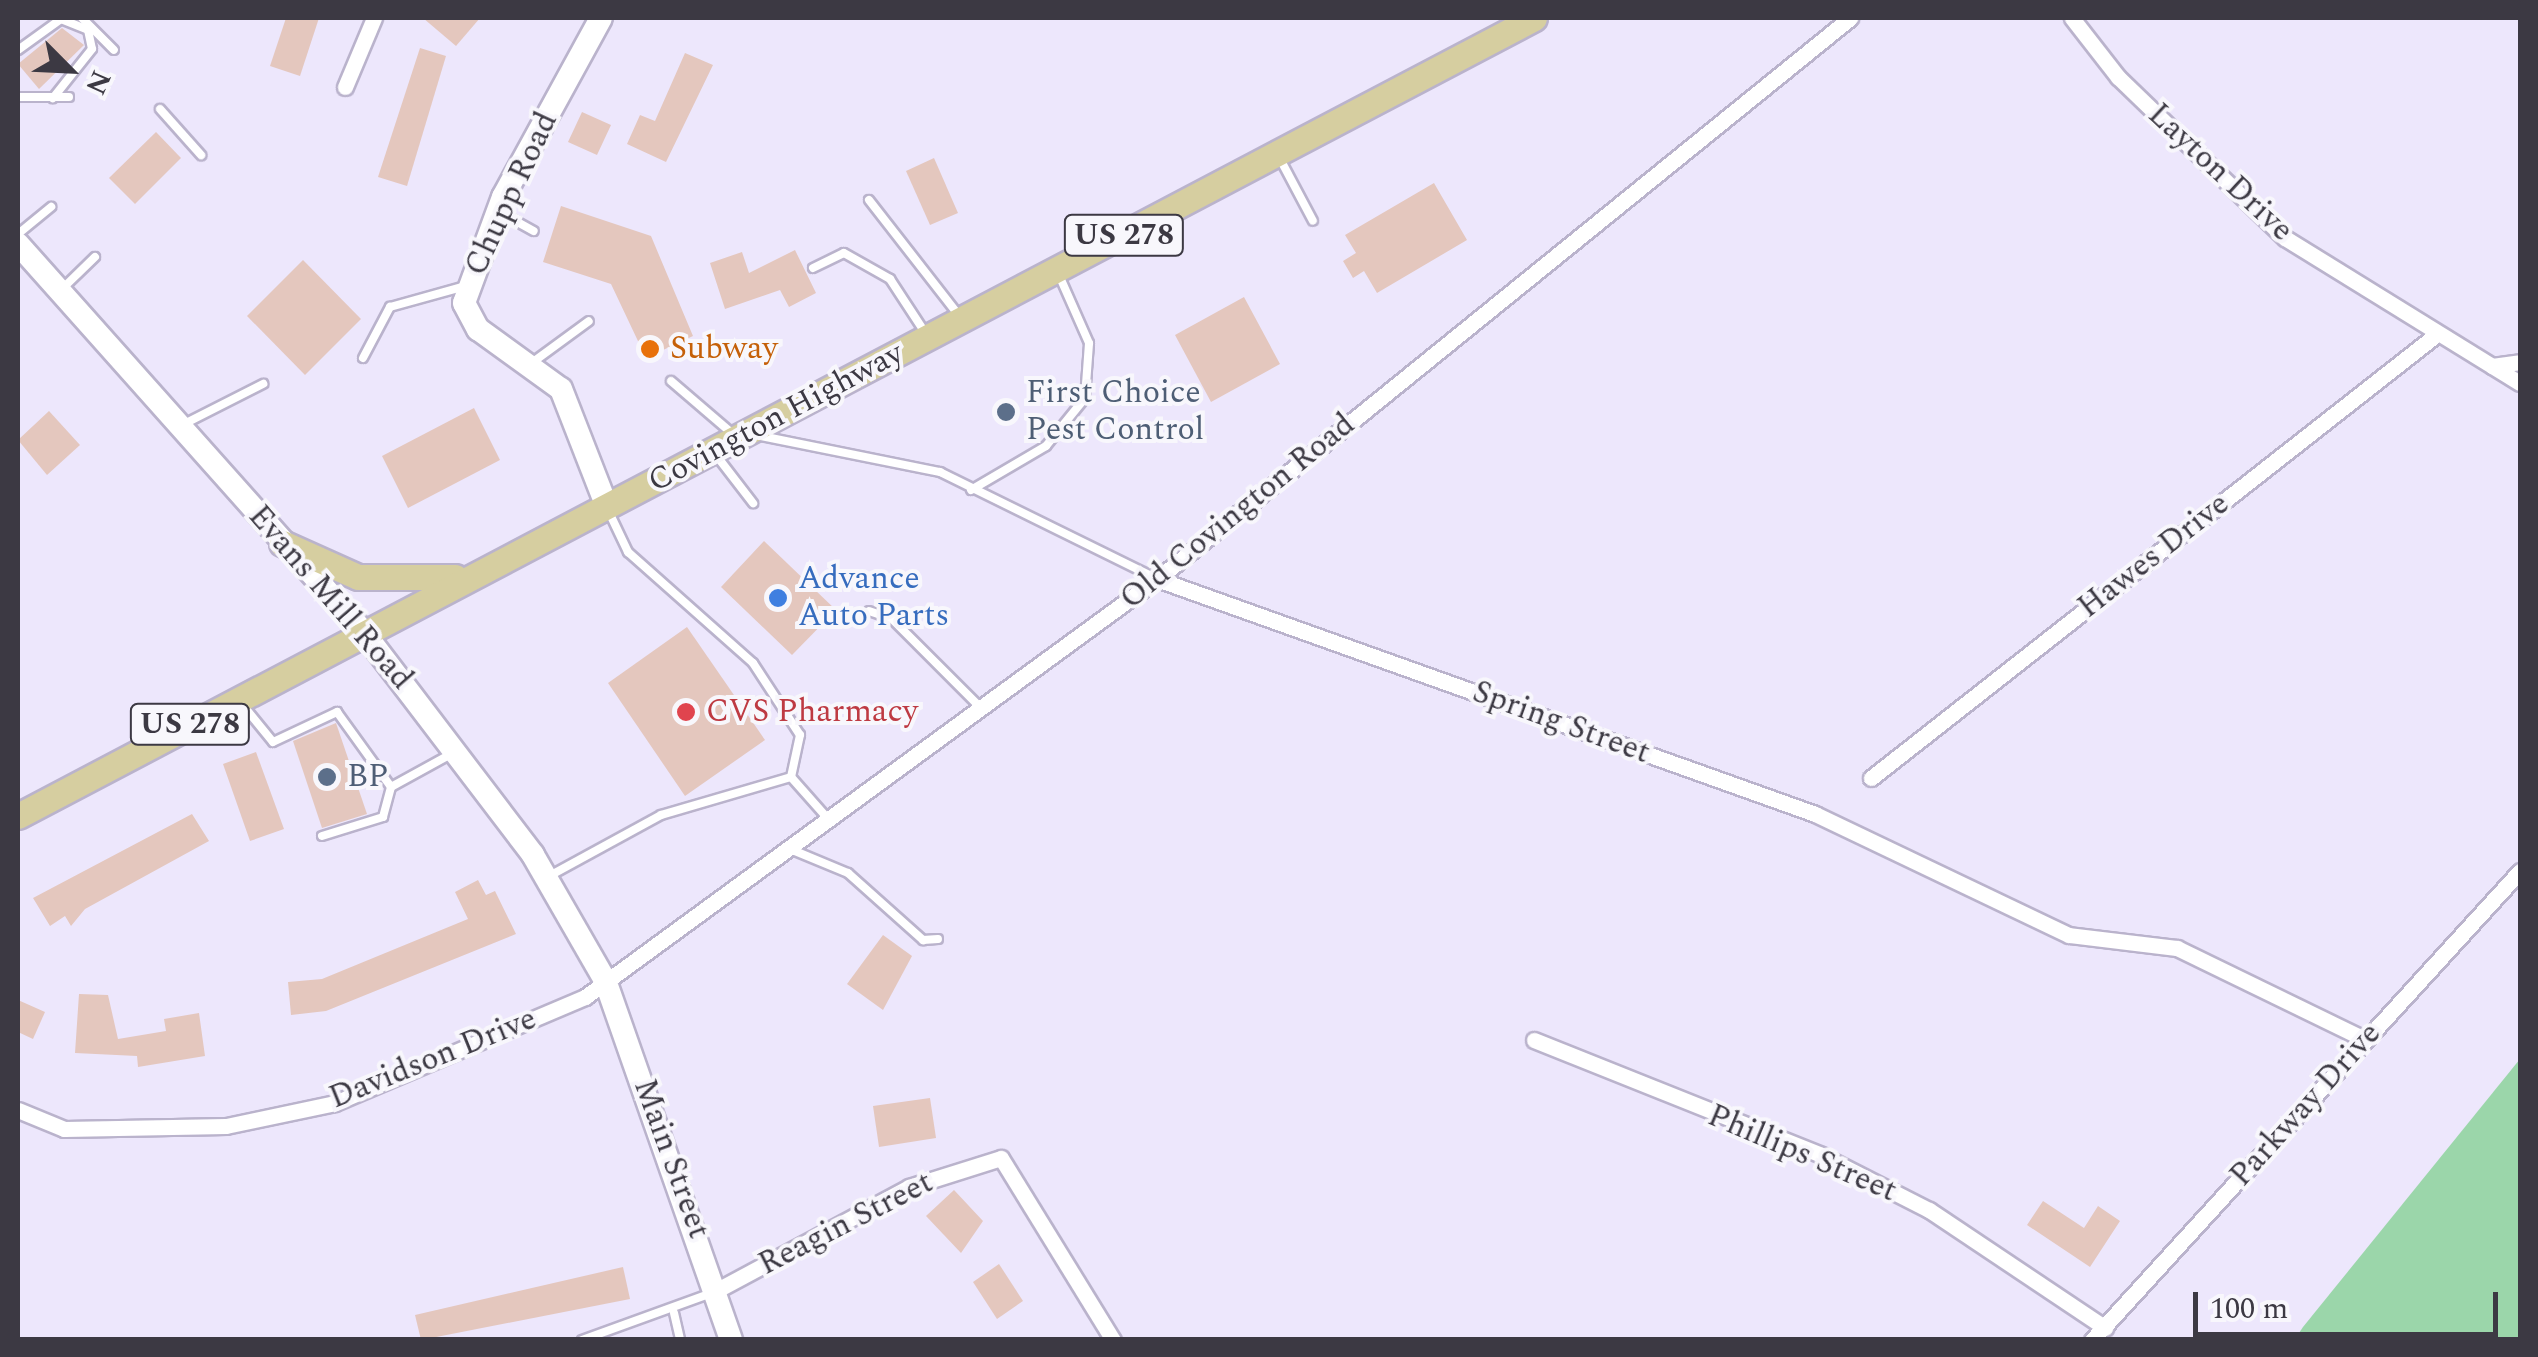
<!DOCTYPE html>
<html>
<head>
<meta charset="utf-8">
<style>
  body { margin:0 }
  #map { position:relative; width:2538px; height:1357px; overflow:hidden; background:#ede7fc; font-family:Spectral,serif }
  div>[style] { position:absolute }
  .green>* { inset:0; background:#9bd6aa }
  .building>* { inset:0; background:#e4c7be }
  .roads { filter:drop-shadow(2px 0 #bab3cc) drop-shadow(-2px 0 #bab3cc) drop-shadow(0 2px #bab3cc) drop-shadow(0 -2px #bab3cc) }
  .lane>* { height:8px; margin:-4px; padding:0 4px; transform-origin:4px; border-radius:4px; background:#fff }
  .street>* { height:15px; margin:-7.5px; padding:0 7.5px; transform-origin:7.5px; border-radius:7.5px; background:#fff }
  .secondary>* { height:22px; margin:-11px; padding:0 11px; transform-origin:11px; border-radius:11px; background:#fff }
  .primary>* { height:25px; margin:-12.5px; padding:0 12.5px; transform-origin:12.5px; border-radius:12.5px; background:#d6cea0 }
  .dots>* { width:28px; height:28px; translate:-50% -50%; box-sizing:border-box; border:5px solid #f8f7fc; border-radius:50% }
  span { translate:-50% -50%; white-space:nowrap; text-align:center; line-height:1.15; -webkit-text-stroke:8px #f8f7fc; paint-order:stroke }
  .shield-label span { padding:2px 8px; background:#f8f7fc; border:2px solid; border-radius:8px; -webkit-text-stroke-width:0 }
  .shield-label { font-size:30px; color:#3c3943; font-weight:700 }
  .street-label { font-size:32px; color:#3c3943 }
  .food-label { font-size:32px; color:#c56008 }
  .left { translate:0 -50%; text-align:left }
  .service-label { font-size:32px; color:#4e5e75 }
  .shop-label { font-size:32px; color:#366cbe }
  .health-label { font-size:32px; color:#be3a42 }
  .frame { position:absolute; inset:0; border:20px solid #3c3943; pointer-events:none }
  .north { position:absolute; left:20px; top:20px; width:100px; height:100px; -webkit-text-stroke:8px #f8f7fc; paint-order:stroke; rotate:114deg; font-size:28px; font-weight:700; line-height:40px; text-align:center; color:#3c3943 }
  .north::after { content:''; display:block; margin:auto; width:35px; height:45px; background:#3c3943; clip-path:polygon(50% 0,100% 100%,50% 72%,0 100%) }
  .scale { position:absolute; left:2193px; top:1292px; width:305px; height:45px; box-sizing:border-box; border:5px solid #3c3943; border-top:0; padding-left:12px; font-size:30px; line-height:35px; white-space:nowrap; color:#3c3943; -webkit-text-stroke:8px #f8f7fc; paint-order:stroke }
</style>
</head>
<body>
<div id="map">
  <div class="green">
    <div style="clip-path:polygon(2520px 1059px,2520px 1339px,2295px 1339px,2303px 1327px)"></div>
  </div>
  <div class="building">
    <div style="clip-path:polygon(286px 18px,319px 18px,300px 76px,270px 66px)"></div>
    <div style="clip-path:polygon(423px 18px,480px 18px,456px 46px)"></div>
    <div style="clip-path:polygon(62px 28px,84px 45px,39px 89px,18px 64px)"></div>
    <div style="clip-path:polygon(420px 48px,446px 56px,407px 186px,378px 177px)"></div>
    <div style="clip-path:polygon(685px 53px,713px 65px,666px 162px,627px 144px,640px 115px,655px 121px)"></div>
    <div style="clip-path:polygon(582px 112px,611px 125px,597px 155px,568px 142px)"></div>
    <div style="clip-path:polygon(156px 132px,181px 158px,135px 204px,109px 178px)"></div>
    <div style="clip-path:polygon(934px 158px,958px 213px,930px 225px,906px 171px)"></div>
    <div style="clip-path:polygon(1434px 183px,1467px 240px,1377px 293px,1364px 271px,1353px 278px,1343px 261px,1356px 253px,1345px 235px)"></div>
    <div style="clip-path:polygon(561px 206px,651px 236px,693px 336px,646px 358px,611px 284px,543px 262px)"></div>
    <div style="clip-path:polygon(795px 250px,816px 293px,789px 307px,780px 290px,725px 309px,710px 263px,742px 252px,749px 273px)"></div>
    <div style="clip-path:polygon(303px 260px,361px 319px,305px 375px,247px 316px)"></div>
    <div style="clip-path:polygon(1244px 297px,1280px 364px,1211px 402px,1175px 335px)"></div>
    <div style="clip-path:polygon(474px 408px,500px 460px,408px 508px,382px 456px)"></div>
    <div style="clip-path:polygon(49px 411px,80px 445px,47px 475px,18px 440px)"></div>
    <div style="clip-path:polygon(764px 541px,836px 610px,792px 655px,721px 587px)"></div>
    <div style="clip-path:polygon(687px 627px,765px 740px,685px 796px,608px 683px)"></div>
    <div style="clip-path:polygon(336px 723px,367px 814px,322px 828px,293px 741px)"></div>
    <div style="clip-path:polygon(256px 752px,284px 829px,250px 841px,223px 764px)"></div>
    <div style="clip-path:polygon(192px 814px,209px 841px,85px 909px,71px 926px,65px 916px,50px 926px,33px 898px)"></div>
    <div style="clip-path:polygon(478px 880px,486px 895px,495px 891px,516px 934px,326px 1011px,291px 1015px,288px 982px,322px 979px,468px 919px,455px 892px)"></div>
    <div style="clip-path:polygon(883px 935px,912px 956px,883px 1010px,847px 984px)"></div>
    <div style="clip-path:polygon(79px 994px,108px 995px,118px 1039px,166px 1031px,164px 1019px,199px 1013px,205px 1056px,138px 1067px,137px 1056px,75px 1053px)"></div>
    <div style="clip-path:polygon(18px 1000px,45px 1012px,33px 1039px,18px 1032px)"></div>
    <div style="clip-path:polygon(930px 1098px,936px 1138px,879px 1147px,873px 1106px)"></div>
    <div style="clip-path:polygon(954px 1190px,983px 1221px,961px 1253px,926px 1216px)"></div>
    <div style="clip-path:polygon(2043px 1201px,2084px 1228px,2098px 1206px,2120px 1221px,2090px 1267px,2027px 1225px)"></div>
    <div style="clip-path:polygon(999px 1264px,1023px 1301px,997px 1319px,973px 1282px)"></div>
    <div style="clip-path:polygon(623px 1267px,630px 1299px,421px 1340px,415px 1315px)"></div>
  </div>
  <div class="roads">
    <div class="lane">
      <div style="left:82px;top:18px;width:45px;rotate:45deg"></div>
      <div style="left:18px;top:50px;width:53px;rotate:-35.8deg"></div>
      <div style="left:61px;top:19px;width:29px;rotate:22deg"></div>
      <div style="left:88px;top:30px;width:19px;rotate:78deg"></div>
      <div style="left:92px;top:49px;width:63px;rotate:128.5deg"></div>
      <div style="left:18px;top:97px;width:51px"></div>
      <div style="left:160px;top:109px;width:62px;rotate:48.3deg"></div>
      <div style="left:1279px;top:157px;width:72px;rotate:62deg"></div>
      <div style="left:869px;top:200px;width:148px;rotate:52.1deg"></div>
      <div style="left:503px;top:214px;width:35px;rotate:29deg"></div>
      <div style="left:18px;top:234px;width:43px;rotate:-39.3deg"></div>
      <div style="left:813px;top:268px;width:34px;rotate:-26deg"></div>
      <div style="left:844px;top:253px;width:53px;rotate:29.5deg"></div>
      <div style="left:890px;top:279px;width:66px;rotate:56.8deg"></div>
      <div style="left:62px;top:289px;width:46px;rotate:-44.1deg"></div>
      <div style="left:363px;top:358px;width:58px;rotate:-62.1deg"></div>
      <div style="left:390px;top:307px;width:78px;rotate:-15.6deg"></div>
      <div style="left:533px;top:362px;width:69px;rotate:-36.2deg"></div>
      <div style="left:671px;top:381px;width:83px;rotate:40.6deg"></div>
      <div style="left:184px;top:424px;width:89px;rotate:-26.9deg"></div>
      <div style="left:756px;top:435px;width:188px;rotate:11.4deg"></div>
      <div style="left:940px;top:472px;width:242px;rotate:26.2deg"></div>
      <div style="left:716px;top:455px;width:61px;rotate:52.4deg"></div>
      <div style="left:971px;top:490px;width:87px;rotate:-30.4deg"></div>
      <div style="left:1046px;top:446px;width:62px;rotate:-50.9deg"></div>
      <div style="left:1085px;top:398px;width:55px;rotate:-85.8deg"></div>
      <div style="left:1089px;top:343px;width:74px;rotate:-113.8deg"></div>
      <div style="left:608px;top:510px;width:47px;rotate:64.5deg"></div>
      <div style="left:628px;top:552px;width:167px;rotate:41.6deg"></div>
      <div style="left:753px;top:663px;width:86px;rotate:56.9deg"></div>
      <div style="left:800px;top:735px;width:43px;rotate:102.1deg"></div>
      <div style="left:791px;top:777px;width:57px;rotate:48.5deg"></div>
      <div style="left:869px;top:611px;width:24px;rotate:19deg"></div>
      <div style="left:892px;top:619px;width:126px;rotate:45deg"></div>
      <div style="left:242px;top:704px;width:49px;rotate:50.8deg"></div>
      <div style="left:273px;top:742px;width:71px;rotate:-25.1deg"></div>
      <div style="left:337px;top:712px;width:92px;rotate:54.2deg"></div>
      <div style="left:391px;top:787px;width:68px;rotate:-28.8deg"></div>
      <div style="left:322px;top:836px;width:64px;rotate:-17.3deg"></div>
      <div style="left:383px;top:817px;width:31px;rotate:-75deg"></div>
      <div style="left:790px;top:849px;width:63px;rotate:22.5deg"></div>
      <div style="left:848px;top:873px;width:101px;rotate:41.8deg"></div>
      <div style="left:923px;top:940px;width:15px;rotate:-4deg"></div>
      <div style="left:551px;top:875px;width:125px;rotate:-28.6deg"></div>
      <div style="left:661px;top:815px;width:135px;rotate:-16.3deg"></div>
      <div style="left:674px;top:1313px;width:28px;rotate:77deg"></div>
      <div style="left:582px;top:1340px;width:135px;rotate:-19.9deg"></div>
    </div>
    <div class="street">
      <div style="left:2072px;top:18px;width:75px;rotate:52.1deg"></div>
      <div style="left:2118px;top:77px;width:232px;rotate:44deg"></div>
      <div style="left:2285px;top:238px;width:276px;rotate:31.7deg"></div>
      <div style="left:345px;top:87px;width:75px;rotate:-67.2deg"></div>
      <div style="left:2492px;top:366px;width:28px;rotate:-8deg"></div>
      <div style="left:1157px;top:579px;width:699px;rotate:19.65deg"></div>
      <div style="left:1815px;top:814px;width:281px;rotate:25.5deg"></div>
      <div style="left:2069px;top:935px;width:109px;rotate:6.9deg"></div>
      <div style="left:2177px;top:948px;width:208px;rotate:25.9deg"></div>
      <div style="left:1871px;top:778px;width:719px;rotate:-38.11deg"></div>
      <div style="left:1534px;top:1040px;width:309px;rotate:21.8deg"></div>
      <div style="left:1821px;top:1155px;width:121px;rotate:27deg"></div>
      <div style="left:1929px;top:1210px;width:212px;rotate:33.8deg"></div>
      <div style="left:18px;top:1110px;width:50px;rotate:22.4deg"></div>
      <div style="left:64px;top:1129px;width:162px;rotate:-1.1deg"></div>
      <div style="left:226px;top:1126px;width:111px;rotate:-11.9deg"></div>
      <div style="left:335px;top:1103px;width:272px;rotate:-23deg"></div>
      <div style="left:585px;top:997px;width:708px;rotate:-36.16deg"></div>
      <div style="left:1157px;top:579px;width:892px;rotate:-38.99deg"></div>
      <div style="left:719px;top:1289px;width:216px;rotate:-28.2deg"></div>
      <div style="left:909px;top:1187px;width:96px;rotate:-17.5deg"></div>
      <div style="left:1001px;top:1158px;width:214px;rotate:58.4deg"></div>
      <div style="left:2092px;top:1340px;width:635px;rotate:-47.62deg"></div>
    </div>
    <div class="secondary">
      <div style="left:601px;top:18px;width:204px;rotate:118.7deg"></div>
      <div style="left:503px;top:197px;width:113px;rotate:110.2deg"></div>
      <div style="left:464px;top:303px;width:30px;rotate:62deg"></div>
      <div style="left:478px;top:329px;width:102px;rotate:35.9deg"></div>
      <div style="left:561px;top:389px;width:127px;rotate:68.7deg"></div>
      <div style="left:18px;top:244px;width:516px;rotate:48.3deg"></div>
      <div style="left:361px;top:629px;width:284px;rotate:52.7deg"></div>
      <div style="left:533px;top:855px;width:144px;rotate:60.1deg"></div>
      <div style="left:605px;top:980px;width:381px;rotate:70.7deg"></div>
    </div>
    <div class="primary">
      <div style="left:282px;top:543px;width:83px;rotate:24.1deg"></div>
      <div style="left:358px;top:577px;width:97px"></div>
      <div style="left:18px;top:816px;width:1713px;rotate:-27.76deg"></div>
    </div>
  </div>
  <div class="dots">
    <div style="left:650px;top:349px;background:#e8710a"></div>
    <div style="left:1006px;top:412px;background:#5c6f8a"></div>
    <div style="left:778px;top:598px;background:#3f7fe0"></div>
    <div style="left:686px;top:712px;background:#e0444e"></div>
    <div style="left:327px;top:777px;background:#5c6f8a"></div>
  </div>
  <div class="shield-label">
    <span style="left:1124px;top:235px">US 278</span>
    <span style="left:190px;top:724px">US 278</span>
  </div>
  <div class="street-label">
    <span style="left:2220px;top:173px;rotate:43deg">Layton Drive</span>
    <span style="left:512px;top:194px;rotate:-65deg">Chupp Road</span>
    <span style="left:776px;top:418px;rotate:-28deg">Covington Highway</span>
    <span style="left:1238px;top:512px;rotate:-39deg">Old Covington Road</span>
    <span style="left:2154px;top:556px;rotate:-38deg">Hawes Drive</span>
    <span style="left:330px;top:598px;rotate:49deg">Evans Mill Road</span>
    <span style="left:1561px;top:723px;rotate:20deg">Spring Street</span>
    <span style="left:433px;top:1059px;rotate:-22deg">Davidson Drive</span>
    <span style="left:2306px;top:1105px;rotate:-48deg">Parkway Drive</span>
    <span style="left:1802px;top:1154px;rotate:23deg">Phillips Street</span>
    <span style="left:671px;top:1159px;rotate:70deg">Main Street</span>
    <span style="left:846px;top:1224px;rotate:-27deg">Reagin Street</span>
  </div>
  <div class="food-label">
    <span class="left" style="left:670px;top:349px">Subway</span>
  </div>
  <div class="service-label">
    <span class="left" style="left:1026px;top:412px">First Choice<br>Pest Control</span>
    <span class="left" style="left:347px;top:777px">BP</span>
  </div>
  <div class="shop-label">
    <span class="left" style="left:798px;top:598px">Advance<br>Auto Parts</span>
  </div>
  <div class="health-label">
    <span class="left" style="left:706px;top:712px">CVS Pharmacy</span>
  </div>
  <div class="frame"></div>
  <div class="north">N</div>
  <div class="scale">100 m</div>
</div>
</body>
</html>
